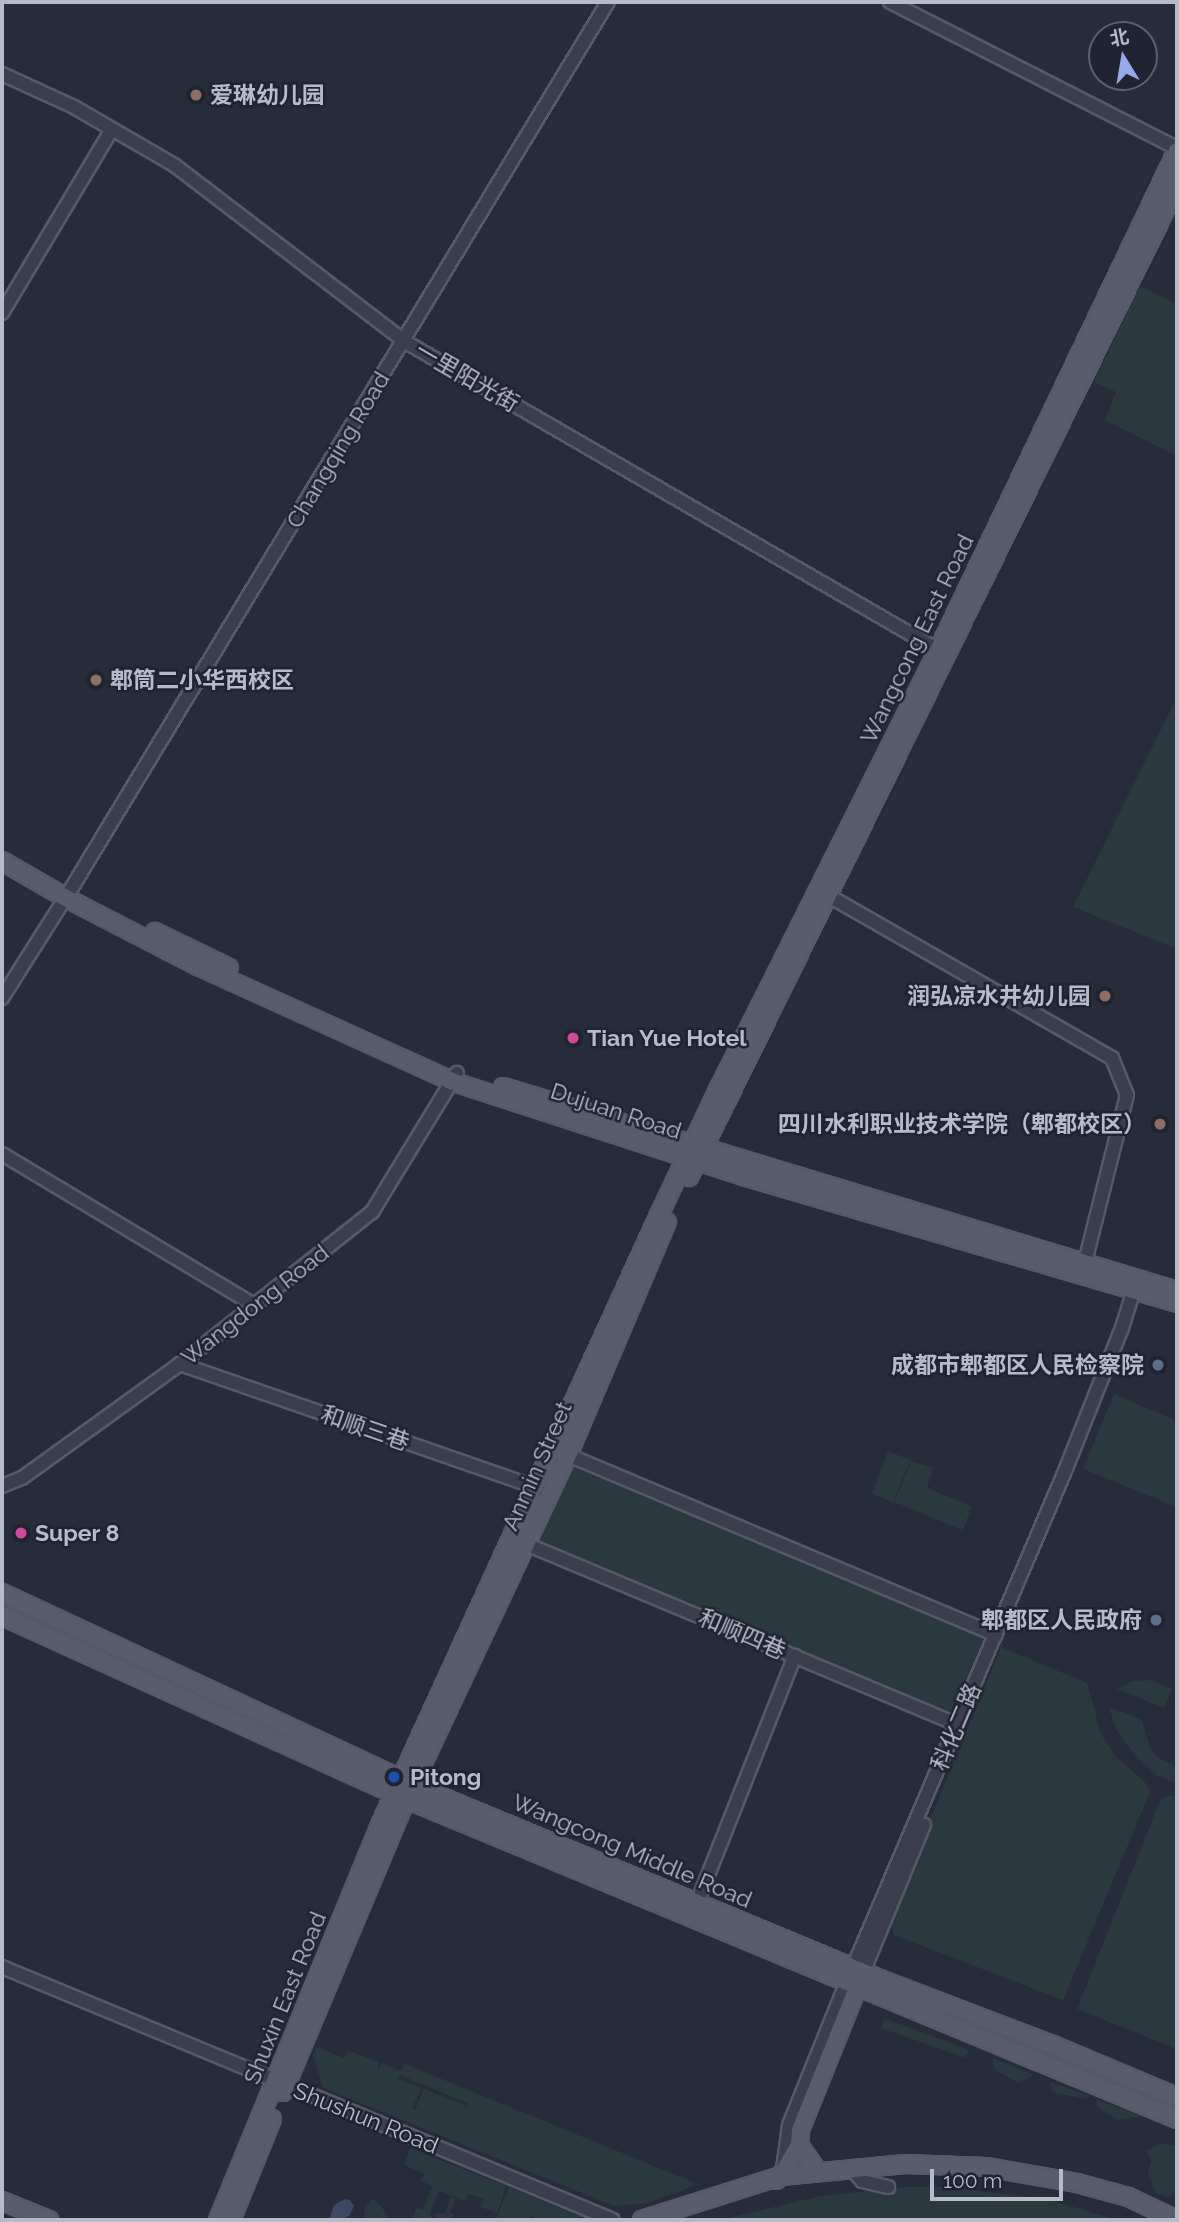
<!DOCTYPE html>
<html>
<head>
<meta charset="utf-8">
<style>
  body { margin:0 }
  #map { position:relative; width:1179px; height:2222px; overflow:hidden; background:#272c3b; font-family:Raleway,"Noto Sans SC",sans-serif }
  div>[style] { position:absolute }
  .green>* { inset:0; background:#2a393d }
  .water>* { inset:0; background:#3f4862 }
  .roads { filter:drop-shadow(2px 0 #565a66) drop-shadow(-2px 0 #565a66) drop-shadow(0 2px #565a66) drop-shadow(0 -2px #565a66) }
  .minor>* { height:12px; margin:-6px; padding:0 6px; transform-origin:6px; border-radius:6px; background:#3b3f4b }
  .major>* { height:16px; margin:-8px; padding:0 8px; transform-origin:8px; border-radius:8px; background:#595d6b }
  .dots>* { width:19px; height:19px; translate:-50% -50%; box-sizing:border-box; border:4px solid #202430; border-radius:50% }
  span { translate:-50% -50%; white-space:nowrap; text-align:center; line-height:1.15; -webkit-text-stroke:5px #202430; paint-order:stroke }
  .poi-label { font-size:23px; color:#b7bac7; font-weight:700 }
  .left { translate:0 -50%; text-align:left }
  .right { translate:-100% -50%; text-align:right }
  .street-label { font-size:23px; color:#b7bac7 }
  .frame { position:absolute; inset:0; border:4px solid #b7bac7; pointer-events:none }
  .north { position:absolute; left:1088px; top:21px; width:70px; height:70px; box-sizing:border-box; background:#202430; border:2px solid #5c606c; border-radius:50%; rotate:349deg; font-size:19px; font-weight:700; line-height:28px; text-align:center; color:#b7bac7 }
  .north::after { content:''; display:block; margin:auto; width:24px; height:32px; background:#97a9eb; clip-path:polygon(50% 0,100% 100%,50% 72%,0 100%) }
  .scale { position:absolute; left:930px; top:2169px; width:133px; height:32px; box-sizing:border-box; border:4px solid #b7bac7; border-top:0; padding-left:9px; font-size:21px; line-height:24px; white-space:nowrap; color:#b7bac7; -webkit-text-stroke:5px #202430; paint-order:stroke }
</style>
</head>
<body>
<div id="map">
  <div class="green">
    <div style="clip-path:polygon(1140px 286px,1177px 304px,1177px 456px,1105px 420px,1116px 392px,1094px 382px)"></div>
    <div style="clip-path:polygon(1177px 697px,1177px 949px,1073px 907px)"></div>
    <div style="clip-path:polygon(1114px 1394px,1177px 1421px,1177px 1507px,1083px 1469px)"></div>
    <div style="clip-path:polygon(888px 1451px,910px 1460px,893px 1502px,872px 1494px)"></div>
    <div style="clip-path:polygon(570px 1461px,990px 1637px,955px 1721px,532px 1544px)"></div>
    <div style="clip-path:polygon(911px 1461px,933px 1468px,927px 1488px,972px 1506px,963px 1530px,894px 1502px)"></div>
    <div style="clip-path:polygon(1001px 1647px,1087px 1683px,1101px 1734px,1116px 1757px,1146px 1783px,1150px 1792px,1063px 2000px,894px 1935px,890px 1918px)"></div>
    <div style="clip-path:polygon(1148px 1680px,1172px 1688px,1164px 1708px,1117px 1689px,1132px 1681px)"></div>
    <div style="clip-path:polygon(1109px 1707px,1142px 1720px,1150px 1748px,1158px 1758px,1177px 1767px,1177px 1783px,1157px 1776px,1135px 1755px,1116px 1729px)"></div>
    <div style="clip-path:polygon(1170px 1795px,1177px 1796px,1177px 2049px,1077px 2009px,1161px 1798px)"></div>
    <div style="clip-path:polygon(884px 2018px,969px 2050px,966px 2058px,881px 2028px)"></div>
    <div style="clip-path:polygon(evenodd,317px 2047px,344px 2058px,347px 2050px,379px 2062px,378px 2071px,382px 2063px,401px 2071px,405px 2064px,698px 2184px,648px 2203px,614px 2206px,323px 2088px,313px 2055px,317px 2047px,400px 2075px,468px 2103px,462px 2119px,466px 2106px,424px 2089px,415px 2110px,412px 2109px,421px 2088px,398px 2079px,400px 2075px)"></div>
    <div style="clip-path:polygon(992px 2058px,1034px 2075px,1019px 2083px,995px 2070px)"></div>
    <div style="clip-path:polygon(1050px 2082px,1090px 2096px,1085px 2099px,1052px 2092px)"></div>
    <div style="clip-path:polygon(1096px 2099px,1142px 2116px,1117px 2120px,1097px 2106px)"></div>
    <div style="clip-path:polygon(1161px 2143px,1177px 2146px,1177px 2193px,1168px 2197px,1156px 2193px,1148px 2173px,1151px 2160px,1146px 2151px)"></div>
    <div style="clip-path:polygon(410px 2148px,506px 2186px,497px 2213px,481px 2207px,484px 2199px,468px 2194px,465px 2201px,439px 2191px,430px 2213px,432px 2220px,412px 2220px,416px 2208px,423px 2210px,432px 2186px,421px 2181px,424px 2174px,404px 2165px)"></div>
    <div style="clip-path:polygon(509px 2187px,585px 2218px,585px 2220px,542px 2220px,531px 2216px,528px 2220px,496px 2219px)"></div>
    <div style="clip-path:polygon(907px 2187px,946px 2187px,1047px 2199px,1117px 2220px,719px 2220px,821px 2196px)"></div>
    <div style="clip-path:polygon(451px 2197px,456px 2199px,450px 2212px,455px 2214px,452px 2219px,436px 2220px,434px 2214px,445px 2213px)"></div>
    <div style="clip-path:polygon(372px 2198px,381px 2206px,390px 2220px,364px 2220px,365px 2203px,369px 2205px)"></div>
  </div>
  <div class="water">
    <div style="clip-path:polygon(345px 2199px,350px 2200px,354px 2206px,349px 2216px,342px 2220px,329px 2220px,334px 2205px)"></div>
  </div>
  <div class="roads">
    <div class="minor">
      <div style="left:890px;top:2px;width:322px;rotate:27deg"></div>
      <div style="left:2px;top:74px;width:79px;rotate:24.6deg"></div>
      <div style="left:74px;top:107px;width:116px;rotate:30.1deg"></div>
      <div style="left:174px;top:165px;width:290px;rotate:37.4deg"></div>
      <div style="left:404px;top:341px;width:625px;rotate:30.05deg"></div>
      <div style="left:2px;top:313px;width:214px;rotate:-59.1deg"></div>
      <div style="left:829px;top:896px;width:326px;rotate:29.8deg"></div>
      <div style="left:1112px;top:1058px;width:40px;rotate:68deg"></div>
      <div style="left:1127px;top:1095px;width:172px;rotate:104.1deg"></div>
      <div style="left:2px;top:998px;width:129px;rotate:-57.7deg"></div>
      <div style="left:71px;top:889px;width:1037px;rotate:-58.81deg"></div>
      <div style="left:2px;top:1154px;width:292px;rotate:30.9deg"></div>
      <div style="left:180px;top:1364px;width:384px;rotate:19.1deg"></div>
      <div style="left:568px;top:1455px;width:464px;rotate:22.8deg"></div>
      <div style="left:2px;top:1486px;width:22px;rotate:-22deg"></div>
      <div style="left:22px;top:1478px;width:195px;rotate:-35.8deg"></div>
      <div style="left:180px;top:1364px;width:245px;rotate:-38.4deg"></div>
      <div style="left:372px;top:1212px;width:163px;rotate:-58.6deg"></div>
      <div style="left:526px;top:1544px;width:467px;rotate:22.7deg"></div>
      <div style="left:697px;top:1903px;width:266px;rotate:-68.4deg"></div>
      <div style="left:2px;top:1967px;width:661px;rotate:22.49deg"></div>
      <div style="left:860px;top:1980px;width:168px;rotate:-67.6deg"></div>
      <div style="left:783px;top:2169px;width:44px;rotate:-82.2deg"></div>
      <div style="left:789px;top:2125px;width:152px;rotate:-68deg"></div>
      <div style="left:846px;top:1984px;width:558px;rotate:-66.88deg"></div>
      <div style="left:1065px;top:1471px;width:154px;rotate:-68.3deg"></div>
      <div style="left:1122px;top:1328px;width:47px;rotate:-72.7deg"></div>
      <div style="left:857px;top:2175px;width:8px;rotate:50deg"></div>
      <div style="left:862px;top:2181px;width:27px;rotate:13deg"></div>
    </div>
    <div class="major">
      <div style="left:2px;top:861px;width:74px;rotate:30deg"></div>
      <div style="left:66px;top:898px;width:148px;rotate:27.3deg"></div>
      <div style="left:198px;top:966px;width:278px;rotate:24.4deg"></div>
      <div style="left:451px;top:1081px;width:307px;rotate:18deg"></div>
      <div style="left:743px;top:1176px;width:452px;rotate:16.3deg"></div>
      <div style="left:155px;top:932px;width:82px;rotate:25.9deg"></div>
      <div style="left:503px;top:1087px;width:704px;rotate:16.84deg"></div>
      <div style="left:689px;top:1177px;width:1105px;rotate:-63.78deg"></div>
      <div style="left:2px;top:1593px;width:454px;rotate:25deg"></div>
      <div style="left:413px;top:1785px;width:506px;rotate:22.56deg"></div>
      <div style="left:880px;top:1979px;width:185px;rotate:20.9deg"></div>
      <div style="left:1053px;top:2045px;width:134px;rotate:22.8deg"></div>
      <div style="left:2px;top:1616px;width:444px;rotate:24.4deg"></div>
      <div style="left:406px;top:1799px;width:835px;rotate:22.54deg"></div>
      <div style="left:283px;top:2092px;width:318px;rotate:-67.2deg"></div>
      <div style="left:406px;top:1799px;width:380px;rotate:-64.8deg"></div>
      <div style="left:568px;top:1455px;width:253px;rotate:-67deg"></div>
      <div style="left:818px;top:2172px;width:33px;rotate:-125deg"></div>
      <div style="left:799px;top:2145px;width:15px;rotate:-86deg"></div>
      <div style="left:800px;top:2130px;width:153px;rotate:-68.1deg"></div>
      <div style="left:776px;top:2180px;width:6px;rotate:-39deg"></div>
      <div style="left:781px;top:2176px;width:36px;rotate:-60deg"></div>
      <div style="left:2px;top:2201px;width:51px;rotate:22deg"></div>
      <div style="left:218px;top:2220px;width:427px;rotate:-67.7deg"></div>
      <div style="left:380px;top:1825px;width:673px;rotate:-65.42deg"></div>
      <div style="left:660px;top:1213px;width:136px;rotate:-64.8deg"></div>
      <div style="left:718px;top:1090px;width:489px;rotate:-63.4deg"></div>
      <div style="left:937px;top:653px;width:556px;rotate:-64.45deg"></div>
      <div style="left:231px;top:2220px;width:109px;rotate:-67.9deg"></div>
      <div style="left:642px;top:2220px;width:146px;rotate:-17.6deg"></div>
      <div style="left:781px;top:2176px;width:125px;rotate:-5.5deg"></div>
      <div style="left:905px;top:2164px;width:81px;rotate:2.1deg"></div>
      <div style="left:986px;top:2167px;width:92px;rotate:10deg"></div>
      <div style="left:1077px;top:2183px;width:53px;rotate:15.4deg"></div>
      <div style="left:1128px;top:2197px;width:54px;rotate:25.1deg"></div>
    </div>
  </div>
  <div class="dots">
    <div style="left:196px;top:95px;background:#8d6e63"></div>
    <div style="left:96px;top:680px;background:#8d6e63"></div>
    <div style="left:1105px;top:996px;background:#8d6e63"></div>
    <div style="left:573px;top:1038px;background:#d1479c"></div>
    <div style="left:1160px;top:1124px;background:#8d6e63"></div>
    <div style="left:1158px;top:1365px;background:#5c6f8a"></div>
    <div style="left:21px;top:1533px;background:#d1479c"></div>
    <div style="left:1156px;top:1620px;background:#5c6f8a"></div>
    <div style="left:394px;top:1777px;background:#1a4fb4"></div>
  </div>
  <div class="poi-label">
    <span class="left" style="left:210px;top:95px">爱琳幼儿园</span>
    <span class="left" style="left:110px;top:680px">郫筒二小华西校区</span>
    <span class="right" style="left:1091px;top:996px">润弘凉水井幼儿园</span>
    <span class="left" style="left:587px;top:1038px">Tian Yue Hotel</span>
    <span class="right" style="left:1146px;top:1124px">四川水利职业技术学院（郫都校区）</span>
    <span class="right" style="left:1144px;top:1365px">成都市郫都区人民检察院</span>
    <span class="left" style="left:35px;top:1533px">Super 8</span>
    <span class="right" style="left:1142px;top:1620px">郫都区人民政府</span>
    <span class="left" style="left:410px;top:1777px">Pitong</span>
  </div>
  <div class="street-label">
    <span style="left:467px;top:377px;rotate:30deg">一里阳光街</span>
    <span style="left:338px;top:450px;rotate:-59deg">Changqing Road</span>
    <span style="left:917px;top:639px;rotate:-64deg">Wangcong East Road</span>
    <span style="left:616px;top:1111px;rotate:18deg">Dujuan Road</span>
    <span style="left:255px;top:1305px;rotate:-38deg">Wangdong Road</span>
    <span style="left:365px;top:1428px;rotate:19deg">和顺三巷</span>
    <span style="left:537px;top:1466px;rotate:-66deg">Anmin Street</span>
    <span style="left:742px;top:1634px;rotate:23deg">和顺四巷</span>
    <span style="left:956px;top:1727px;rotate:-67deg">科化二路</span>
    <span style="left:632px;top:1851px;rotate:23deg">Wangcong Middle Road</span>
    <span style="left:285px;top:1998px;rotate:-68deg">Shuxin East Road</span>
    <span style="left:366px;top:2118px;rotate:22deg">Shushun Road</span>
  </div>
  <div class="frame"></div>
  <div class="north">北</div>
  <div class="scale">100 m</div>
</div>
</body>
</html>
